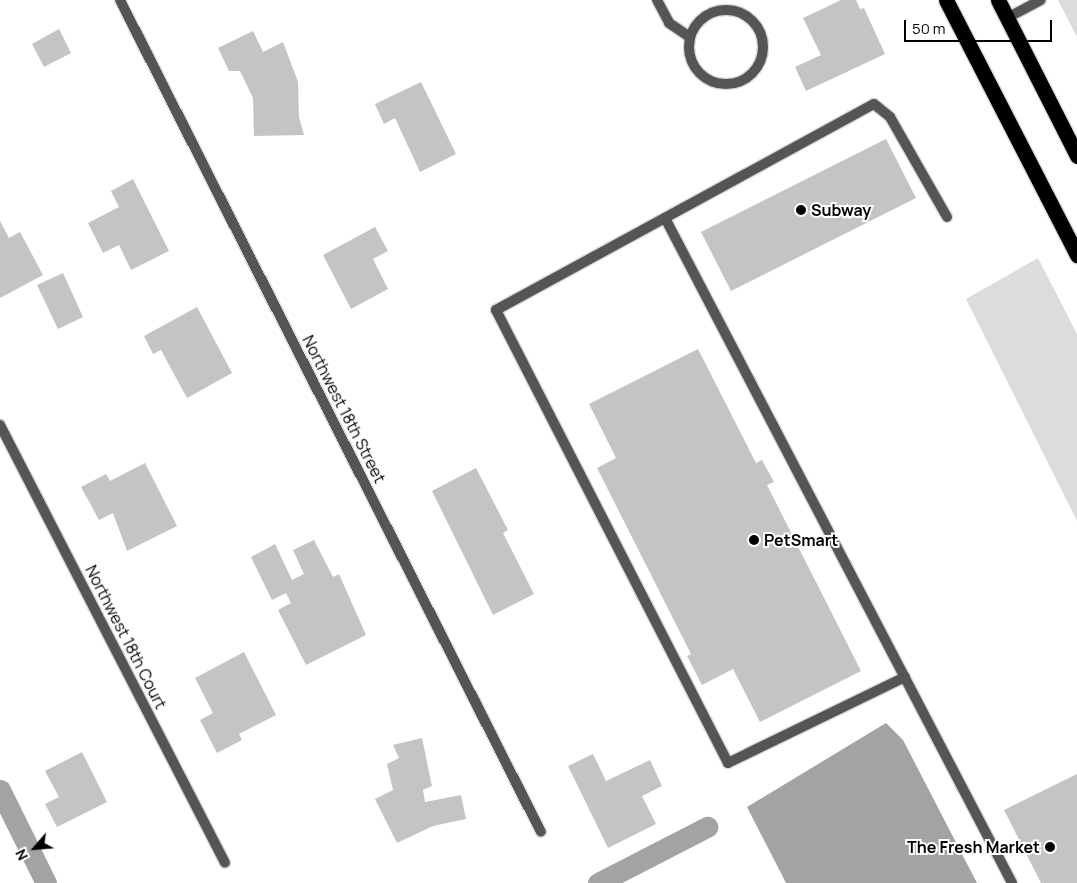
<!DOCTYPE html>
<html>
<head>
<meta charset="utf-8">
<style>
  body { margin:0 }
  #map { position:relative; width:1077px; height:883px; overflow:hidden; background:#fff; font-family:Manrope,sans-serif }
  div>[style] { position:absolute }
  .green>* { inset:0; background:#dcdcdc }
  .water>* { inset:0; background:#a3a3a3 }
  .canal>* { height:21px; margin:-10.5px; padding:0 10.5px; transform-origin:10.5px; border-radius:10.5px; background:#a3a3a3 }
  .building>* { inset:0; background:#c4c4c4 }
  .roads { filter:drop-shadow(1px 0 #dbdbdb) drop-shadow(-1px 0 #dbdbdb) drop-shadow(0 1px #dbdbdb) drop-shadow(0 -1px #dbdbdb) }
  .lane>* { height:10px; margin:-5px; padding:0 5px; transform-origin:5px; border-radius:5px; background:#555 }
  .street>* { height:10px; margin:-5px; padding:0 5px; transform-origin:5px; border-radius:5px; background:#555 }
  .street>.ring { margin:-5px; padding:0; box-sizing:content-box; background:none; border:10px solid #555; border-radius:50% }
  .highway>* { height:15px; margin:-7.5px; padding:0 7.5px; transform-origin:7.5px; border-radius:7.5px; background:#000 }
  .dots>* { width:14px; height:14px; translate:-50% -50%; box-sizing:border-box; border:2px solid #fff; border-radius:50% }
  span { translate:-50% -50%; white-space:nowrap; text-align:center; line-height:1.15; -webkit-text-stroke:4px #fff; paint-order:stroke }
  .poi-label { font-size:16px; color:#000; font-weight:700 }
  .left { translate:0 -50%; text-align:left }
  .right { translate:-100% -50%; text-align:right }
  .street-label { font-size:16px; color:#000 }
  .north { position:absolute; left:10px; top:823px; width:50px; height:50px; -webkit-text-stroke:4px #fff; paint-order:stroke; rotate:243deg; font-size:14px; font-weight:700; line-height:20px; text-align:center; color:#000 }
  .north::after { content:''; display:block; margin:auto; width:18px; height:22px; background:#000; clip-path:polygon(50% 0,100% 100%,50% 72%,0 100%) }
  .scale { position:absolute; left:904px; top:20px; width:148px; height:22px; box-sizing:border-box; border:2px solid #000; border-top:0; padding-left:6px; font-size:15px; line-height:18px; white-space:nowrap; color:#000; -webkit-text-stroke:4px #fff; paint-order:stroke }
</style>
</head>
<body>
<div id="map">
  <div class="green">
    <div style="clip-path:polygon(1058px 0,1077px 0,1077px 37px)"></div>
    <div style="clip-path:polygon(1038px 258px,1077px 334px,1077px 521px,966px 299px)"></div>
  </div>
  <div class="water">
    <div style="clip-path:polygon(886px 723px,903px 740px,977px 883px,786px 883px,747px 807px)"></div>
  </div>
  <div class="canal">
    <div style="left:0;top:790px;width:104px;rotate:63.7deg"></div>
    <div style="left:598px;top:883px;width:123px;rotate:-27.2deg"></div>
  </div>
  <div class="building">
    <div style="clip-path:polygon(841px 0,856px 0,860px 9px,864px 8px,885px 54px,806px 91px,795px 67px,821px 55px,803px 18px)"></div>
    <div style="clip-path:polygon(59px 29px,71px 53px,44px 67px,32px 44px)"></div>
    <div style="clip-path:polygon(253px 31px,263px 52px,283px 42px,298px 82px,299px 117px,304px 135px,254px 136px,253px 98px,240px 71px,229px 71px,218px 48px)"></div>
    <div style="clip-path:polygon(421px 82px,456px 154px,420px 172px,395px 118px,384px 124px,375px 104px)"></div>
    <div style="clip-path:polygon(886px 139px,916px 198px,731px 291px,701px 232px)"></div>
    <div style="clip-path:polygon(133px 179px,169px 251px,131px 270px,119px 245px,103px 253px,88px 223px,119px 207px,111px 191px)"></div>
    <div style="clip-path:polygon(0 221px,9px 238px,20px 232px,43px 275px,0 298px)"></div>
    <div style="clip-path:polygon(375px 227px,388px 251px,373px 259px,388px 289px,351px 309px,323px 255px)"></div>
    <div style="clip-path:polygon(63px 273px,83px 317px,58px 329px,37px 285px)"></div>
    <div style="clip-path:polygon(197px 307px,232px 373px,187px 398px,161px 350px,153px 354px,144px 336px)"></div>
    <div style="clip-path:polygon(698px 349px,756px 463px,762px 460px,774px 482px,767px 485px,861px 671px,760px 722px,733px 669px,702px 685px,687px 656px,691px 654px,597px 468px,616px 458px,589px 404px)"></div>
    <div style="clip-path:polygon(145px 463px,177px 526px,127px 551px,113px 513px,99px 520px,81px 487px,106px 474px,110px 481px)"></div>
    <div style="clip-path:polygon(476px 468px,508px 530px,503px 533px,534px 594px,493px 615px,432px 491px)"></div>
    <div style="clip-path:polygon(314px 540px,333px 577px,339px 574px,366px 635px,306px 665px,278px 610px,291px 603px,286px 593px,272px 600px,251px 557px,275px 544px,292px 580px,304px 574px,293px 550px)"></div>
    <div style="clip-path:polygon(244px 652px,276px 715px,239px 734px,242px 740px,217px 753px,200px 720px,213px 713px,195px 678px)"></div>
    <div style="clip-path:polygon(422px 738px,432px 786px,423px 790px,425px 802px,461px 795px,466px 819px,433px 826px,397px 843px,375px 799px,393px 790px,387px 764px,399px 758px,393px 745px)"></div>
    <div style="clip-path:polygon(82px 752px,107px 802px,57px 827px,45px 804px,59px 797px,45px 771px)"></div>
    <div style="clip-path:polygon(593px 754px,606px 781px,650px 760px,662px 786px,642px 796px,656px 824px,608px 848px,568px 766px)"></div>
    <div style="clip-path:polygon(1077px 774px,1077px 883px,1041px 883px,1004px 810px)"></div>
  </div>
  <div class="roads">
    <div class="lane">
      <div style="left:1007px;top:18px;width:38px;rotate:-28deg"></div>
      <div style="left:665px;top:218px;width:750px;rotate:62.44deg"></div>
      <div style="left:905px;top:677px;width:197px;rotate:154.1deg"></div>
      <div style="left:728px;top:763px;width:509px;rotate:-117.12deg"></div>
      <div style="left:496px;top:310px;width:430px;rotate:-28.6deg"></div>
      <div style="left:874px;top:104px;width:21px;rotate:39deg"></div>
      <div style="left:890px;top:117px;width:115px;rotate:60.3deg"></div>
    </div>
    <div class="street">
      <div style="left:120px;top:0;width:932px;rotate:63.16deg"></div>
      <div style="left:657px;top:0;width:26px;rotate:62deg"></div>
      <div style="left:669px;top:23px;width:25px;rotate:34deg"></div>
      <div class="ring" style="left:689px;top:10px;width:64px;height:64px"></div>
      <div style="left:0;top:425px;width:492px;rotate:62.8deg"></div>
    </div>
    <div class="highway">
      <div style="left:946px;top:0;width:287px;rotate:62.8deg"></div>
      <div style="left:998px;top:0;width:175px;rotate:63.1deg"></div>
    </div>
  </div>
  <div class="dots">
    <div style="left:801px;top:210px;background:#000"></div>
    <div style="left:754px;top:540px;background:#000"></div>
    <div style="left:1050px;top:847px;background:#000"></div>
  </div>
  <div class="poi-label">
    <span class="left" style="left:811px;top:210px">Subway</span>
    <span class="left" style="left:764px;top:540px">PetSmart</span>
    <span class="right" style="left:1040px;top:847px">The Fresh Market</span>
  </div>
  <div class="street-label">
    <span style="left:344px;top:409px;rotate:63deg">Northwest 18th Street</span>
    <span style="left:126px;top:637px;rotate:63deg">Northwest 18th Court</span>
  </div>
  <div class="north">N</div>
  <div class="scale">50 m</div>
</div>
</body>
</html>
